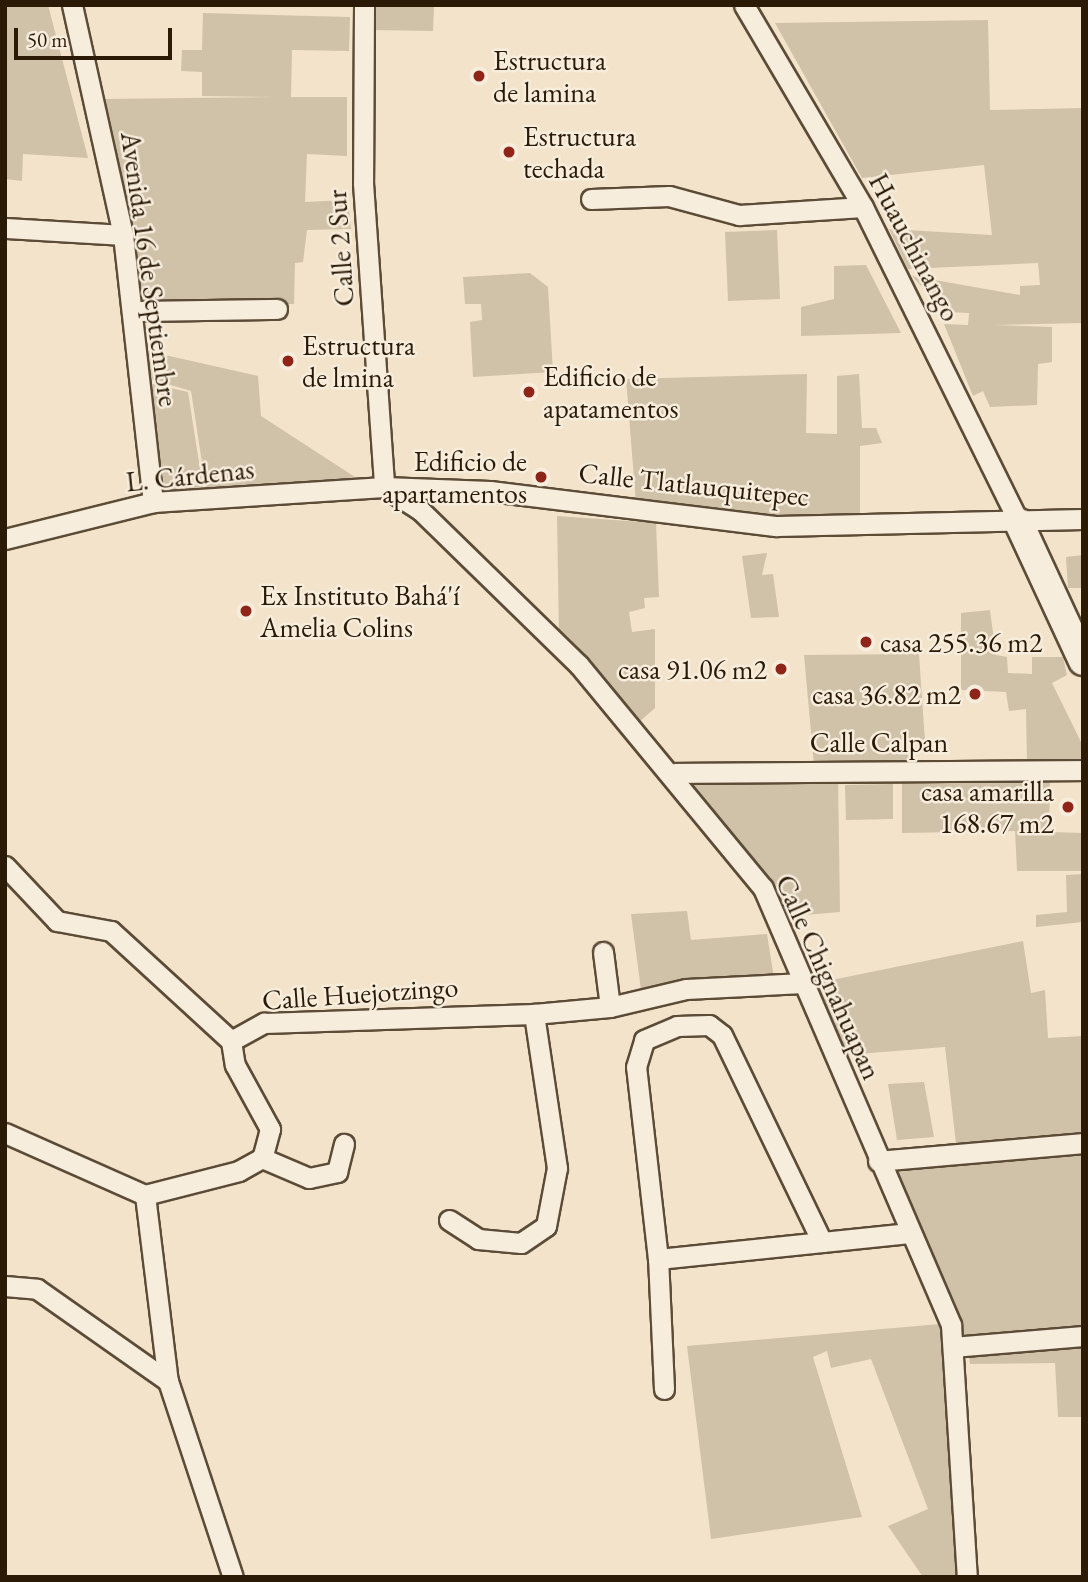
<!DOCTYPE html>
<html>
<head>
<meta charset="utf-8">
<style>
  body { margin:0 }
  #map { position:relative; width:1088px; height:1582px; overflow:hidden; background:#f2e3ca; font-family:"EB Garamond",serif }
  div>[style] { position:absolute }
  .green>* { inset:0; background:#d0c1a9 }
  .roads { filter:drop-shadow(2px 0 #5c4c37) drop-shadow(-2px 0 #5c4c37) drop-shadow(0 2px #5c4c37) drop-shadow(0 -2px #5c4c37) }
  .minor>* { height:19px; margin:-9.5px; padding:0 9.5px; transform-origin:9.5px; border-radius:9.5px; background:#f7eddd }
  .secondary>* { height:28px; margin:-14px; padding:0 14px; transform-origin:14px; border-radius:14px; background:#f7eddd }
  .dots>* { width:19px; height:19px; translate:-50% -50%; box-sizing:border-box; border:4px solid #f7eddd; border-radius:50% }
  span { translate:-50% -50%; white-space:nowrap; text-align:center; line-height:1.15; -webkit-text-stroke:5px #f7eddd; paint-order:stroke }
  .poi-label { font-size:28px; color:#2a1a06 }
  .left { translate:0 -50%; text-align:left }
  .right { translate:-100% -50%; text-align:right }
  .street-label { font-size:28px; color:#2a1a06 }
  .frame { position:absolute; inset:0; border:7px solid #2a1a06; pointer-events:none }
  .scale { position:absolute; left:14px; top:28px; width:158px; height:32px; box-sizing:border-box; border:4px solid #2a1a06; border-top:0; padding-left:9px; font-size:21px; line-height:24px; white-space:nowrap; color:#2a1a06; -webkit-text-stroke:5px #f7eddd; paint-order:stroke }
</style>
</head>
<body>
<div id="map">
  <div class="green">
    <div style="clip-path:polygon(5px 5px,48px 5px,88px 158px,23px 154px,22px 181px,5px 179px)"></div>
    <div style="clip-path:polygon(372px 5px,484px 5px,434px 7px,433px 31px,372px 30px)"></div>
    <div style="clip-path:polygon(203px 13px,350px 17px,349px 51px,292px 50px,291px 97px,347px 97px,347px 156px,307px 154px,305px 202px,348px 200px,351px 229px,307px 230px,303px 262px,295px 263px,294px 304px,139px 306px,134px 233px,101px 99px,277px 97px,202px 96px,202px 72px,181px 71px,182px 50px,202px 50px)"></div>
    <div style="clip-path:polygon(988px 20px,990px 110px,1083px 108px,1083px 323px,993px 325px,1052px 327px,1052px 362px,1038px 364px,1037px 405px,990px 407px,983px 391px,973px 396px,944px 324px,968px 325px,969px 313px,945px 312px,912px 276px,1020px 295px,1020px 286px,1040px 285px,1038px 263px,908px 269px,889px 229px,992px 235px,984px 165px,862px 178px,775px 23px)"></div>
    <div style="clip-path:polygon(777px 230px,780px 299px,728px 301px,725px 232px)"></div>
    <div style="clip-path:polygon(866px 265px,901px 333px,801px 336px,801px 307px,834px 299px,834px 266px)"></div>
    <div style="clip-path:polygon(530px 273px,548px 287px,553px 372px,473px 377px,470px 322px,482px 320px,481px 304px,465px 304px,463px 277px)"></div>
    <div style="clip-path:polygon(147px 351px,258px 376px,261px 416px,358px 479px,206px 489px,191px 391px,147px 378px)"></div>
    <div style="clip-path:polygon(807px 374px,806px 433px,837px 434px,837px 376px,859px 374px,862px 428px,876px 428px,882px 443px,860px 446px,860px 519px,783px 519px,636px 503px,626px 379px)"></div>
    <div style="clip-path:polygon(144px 382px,188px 392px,203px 488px,158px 492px)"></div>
    <div style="clip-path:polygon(557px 516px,656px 523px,659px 597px,644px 598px,645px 608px,629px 612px,632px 632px,655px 629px,655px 708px,639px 722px,559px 637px)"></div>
    <div style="clip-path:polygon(767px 553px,762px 575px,773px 574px,779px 617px,751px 618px,742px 556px)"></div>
    <div style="clip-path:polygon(1083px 555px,1083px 588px,1068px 588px,1066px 557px)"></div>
    <div style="clip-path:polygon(990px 610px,996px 655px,1007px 657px,1008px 673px,1032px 674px,1032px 657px,1063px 657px,1067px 675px,1052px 683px,1083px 746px,1083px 769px,1027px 767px,1026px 709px,1009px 711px,1006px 692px,961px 690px,961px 613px)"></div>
    <div style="clip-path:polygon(919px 654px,925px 742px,910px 742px,912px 765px,814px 765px,804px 655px)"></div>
    <div style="clip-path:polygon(686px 776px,838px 777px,840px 912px,780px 917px)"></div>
    <div style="clip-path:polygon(902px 778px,1050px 779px,1049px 832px,1083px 833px,1081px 871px,1017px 871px,1015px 831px,902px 833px)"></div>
    <div style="clip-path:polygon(893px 784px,893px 819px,846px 820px,845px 785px)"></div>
    <div style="clip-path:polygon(1083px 874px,1083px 922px,1036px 927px,1036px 915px,1067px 912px,1066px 875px)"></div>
    <div style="clip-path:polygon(687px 911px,691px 940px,767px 934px,774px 978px,641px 990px,631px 914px)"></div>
    <div style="clip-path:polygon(1023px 941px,1031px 993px,1045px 990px,1048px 1038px,1083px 1036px,1083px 1134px,956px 1144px,945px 1047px,846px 1055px,812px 984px)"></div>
    <div style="clip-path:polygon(924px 1082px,934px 1137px,897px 1140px,888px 1084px)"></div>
    <div style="clip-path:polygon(1083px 1154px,1083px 1328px,960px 1338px,889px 1168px)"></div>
    <div style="clip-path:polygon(940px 1324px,957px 1577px,923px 1577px,888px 1526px,928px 1509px,871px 1359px,831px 1368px,827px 1351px,813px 1357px,862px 1517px,711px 1539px,687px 1346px)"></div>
    <div style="clip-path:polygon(1083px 1331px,1083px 1417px,1058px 1417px,1055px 1363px,970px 1364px,968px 1346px)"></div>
  </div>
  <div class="roads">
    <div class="minor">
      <div style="left:72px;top:5px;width:236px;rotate:77.5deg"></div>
      <div style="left:123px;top:235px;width:269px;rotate:83.6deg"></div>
      <div style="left:364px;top:5px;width:178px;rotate:90.3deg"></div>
      <div style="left:363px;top:183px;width:305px;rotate:86deg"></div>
      <div style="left:744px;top:5px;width:234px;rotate:59.5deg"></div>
      <div style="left:863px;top:207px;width:352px;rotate:63.7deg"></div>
      <div style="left:591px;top:199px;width:78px;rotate:-2.2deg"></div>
      <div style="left:669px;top:196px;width:73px;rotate:15.2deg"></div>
      <div style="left:739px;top:215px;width:124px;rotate:-3.7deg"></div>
      <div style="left:5px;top:228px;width:118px;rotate:3.4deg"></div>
      <div style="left:133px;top:311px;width:144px;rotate:-0.8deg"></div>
      <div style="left:384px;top:487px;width:43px;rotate:32.6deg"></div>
      <div style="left:420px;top:510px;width:222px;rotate:44.3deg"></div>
      <div style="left:579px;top:665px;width:289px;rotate:50.5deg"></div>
      <div style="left:763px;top:888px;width:476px;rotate:66.7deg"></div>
      <div style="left:951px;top:1325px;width:253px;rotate:86.4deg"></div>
      <div style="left:5px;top:539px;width:153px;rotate:-14deg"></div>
      <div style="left:153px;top:502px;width:231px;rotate:-3.7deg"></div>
      <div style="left:384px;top:487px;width:106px;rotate:2.2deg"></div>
      <div style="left:490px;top:491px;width:289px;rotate:7deg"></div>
      <div style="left:777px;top:526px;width:306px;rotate:-1.3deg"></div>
      <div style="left:675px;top:773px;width:408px;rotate:-0.4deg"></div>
      <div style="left:5px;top:866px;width:76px;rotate:46.6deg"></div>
      <div style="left:57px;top:921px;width:55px;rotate:10.5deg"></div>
      <div style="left:111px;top:931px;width:163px;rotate:42.5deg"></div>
      <div style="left:603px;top:952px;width:55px;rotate:82.7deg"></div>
      <div style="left:231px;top:1041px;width:24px;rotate:81deg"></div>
      <div style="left:235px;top:1065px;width:73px;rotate:61.3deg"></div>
      <div style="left:270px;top:1129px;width:30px;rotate:105deg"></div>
      <div style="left:262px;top:1158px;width:26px;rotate:151deg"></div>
      <div style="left:239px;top:1171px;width:97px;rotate:165.7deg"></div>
      <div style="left:145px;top:1195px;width:187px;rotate:83deg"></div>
      <div style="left:168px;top:1381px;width:206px;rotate:71.7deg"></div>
      <div style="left:231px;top:1041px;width:38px;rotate:-29deg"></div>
      <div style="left:264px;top:1023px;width:270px;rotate:-1.9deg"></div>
      <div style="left:534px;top:1014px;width:76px;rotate:-5.3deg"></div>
      <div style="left:610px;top:1007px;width:78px;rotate:-13.3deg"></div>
      <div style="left:686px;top:989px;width:117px;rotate:-2.9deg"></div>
      <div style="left:5px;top:1133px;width:153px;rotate:23.9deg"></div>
      <div style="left:262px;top:1158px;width:51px;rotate:23.1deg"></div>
      <div style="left:309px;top:1178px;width:29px;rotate:-12deg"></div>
      <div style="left:337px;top:1172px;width:29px;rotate:-76deg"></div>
      <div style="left:878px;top:1161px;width:206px;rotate:-5deg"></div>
      <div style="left:449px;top:1220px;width:35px;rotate:33deg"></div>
      <div style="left:478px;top:1239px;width:43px;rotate:5.3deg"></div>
      <div style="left:521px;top:1243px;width:30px;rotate:-34deg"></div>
      <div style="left:546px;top:1226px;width:59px;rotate:-79.3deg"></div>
      <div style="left:557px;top:1168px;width:156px;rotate:-98.5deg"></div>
      <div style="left:658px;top:1259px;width:253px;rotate:-5.9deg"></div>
      <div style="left:5px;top:1286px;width:32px;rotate:5deg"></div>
      <div style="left:37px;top:1289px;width:160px;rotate:35.1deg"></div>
      <div style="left:953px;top:1347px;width:130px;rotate:-4.8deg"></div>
      <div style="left:664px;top:1389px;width:130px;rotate:-92.6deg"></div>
      <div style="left:658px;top:1259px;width:193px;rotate:-96.5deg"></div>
      <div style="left:636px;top:1067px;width:28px;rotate:-73deg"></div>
      <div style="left:644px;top:1040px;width:36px;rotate:-23deg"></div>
      <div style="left:677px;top:1026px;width:32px;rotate:-2deg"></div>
      <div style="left:709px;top:1025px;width:16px;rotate:38deg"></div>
      <div style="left:722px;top:1035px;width:230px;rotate:64.2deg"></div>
    </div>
    <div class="secondary">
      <div style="left:1019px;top:523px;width:152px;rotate:65.1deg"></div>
    </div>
  </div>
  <div class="dots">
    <div style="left:479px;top:76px;background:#8f2418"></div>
    <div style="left:509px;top:152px;background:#8f2418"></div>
    <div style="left:288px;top:361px;background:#8f2418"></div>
    <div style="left:529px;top:392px;background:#8f2418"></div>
    <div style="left:541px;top:477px;background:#8f2418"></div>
    <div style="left:246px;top:611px;background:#8f2418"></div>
    <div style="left:866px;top:642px;background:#8f2418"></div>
    <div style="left:781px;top:669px;background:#8f2418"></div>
    <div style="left:975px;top:694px;background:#8f2418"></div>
    <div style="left:1068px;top:807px;background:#8f2418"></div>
  </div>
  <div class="poi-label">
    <span class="left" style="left:493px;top:76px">Estructura<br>de lamina</span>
    <span class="left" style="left:523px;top:152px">Estructura<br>techada</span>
    <span class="left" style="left:302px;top:361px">Estructura<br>de lmina</span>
    <span class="left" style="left:543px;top:392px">Edificio de<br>apatamentos</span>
    <span class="right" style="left:527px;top:477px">Edificio de<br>apartamentos</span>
    <span class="left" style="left:260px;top:611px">Ex Instituto Bahá'í<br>Amelia Colins</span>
    <span class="left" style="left:880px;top:642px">casa 255.36 m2</span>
    <span class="right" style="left:767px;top:669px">casa 91.06 m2</span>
    <span class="right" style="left:961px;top:694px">casa 36.82 m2</span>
    <span class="right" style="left:1054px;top:807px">casa amarilla<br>168.67 m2</span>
  </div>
  <div class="street-label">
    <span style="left:915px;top:247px;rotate:62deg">Huauchinango</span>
    <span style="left:340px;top:248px;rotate:-94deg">Calle 2 Sur</span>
    <span style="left:150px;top:269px;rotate:82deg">Avenida 16 de Septiembre</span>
    <span style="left:190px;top:475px;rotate:-6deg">L. Cárdenas</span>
    <span style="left:694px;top:484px;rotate:6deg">Calle Tlatlauquitepec</span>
    <span style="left:879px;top:742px">Calle Calpan</span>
    <span style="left:829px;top:977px;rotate:66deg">Calle Chignahuapan</span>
    <span style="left:360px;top:993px;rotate:-4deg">Calle Huejotzingo</span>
  </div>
  <div class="frame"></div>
  <div class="scale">50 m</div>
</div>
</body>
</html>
